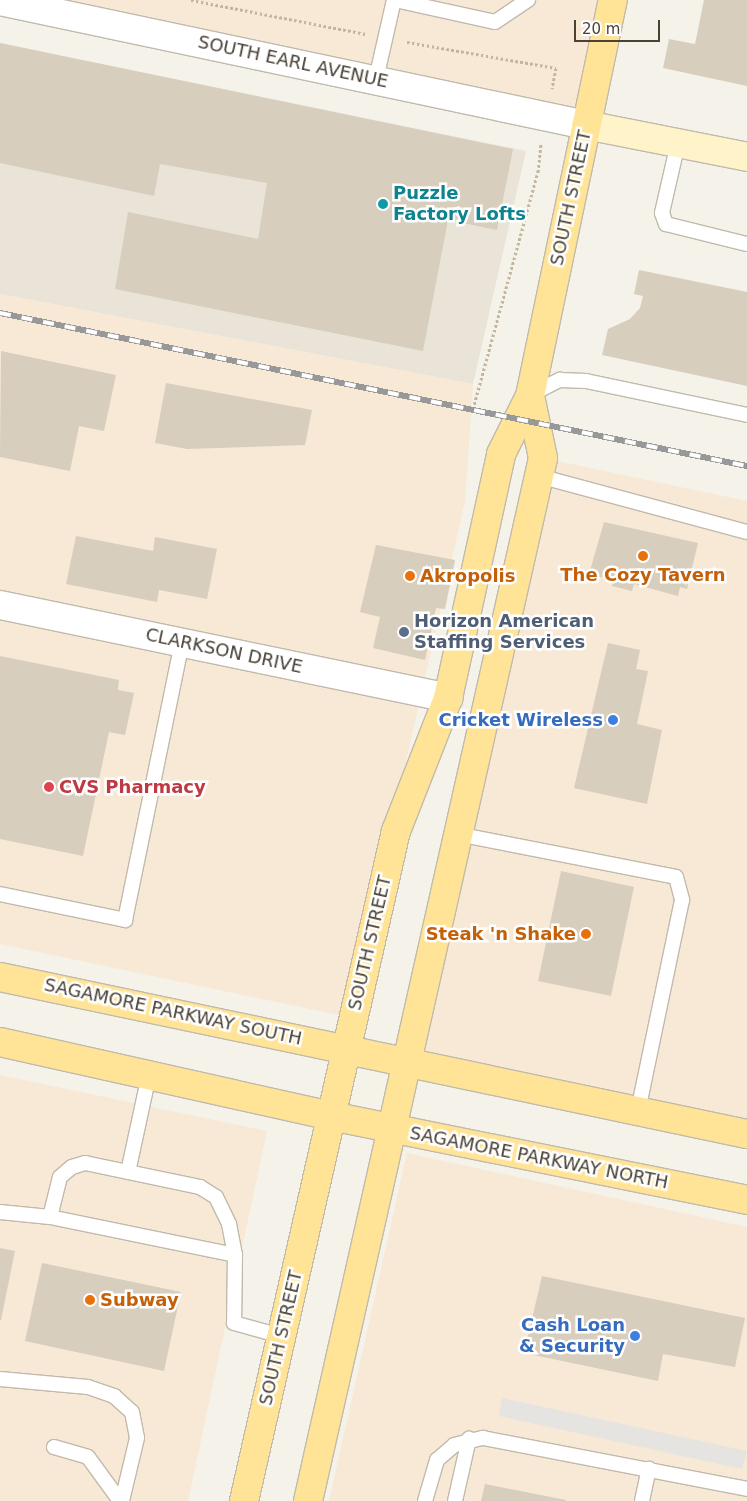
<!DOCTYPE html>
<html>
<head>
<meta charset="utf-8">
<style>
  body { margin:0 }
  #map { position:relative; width:747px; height:1501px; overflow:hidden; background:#f5f2e9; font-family:"DejaVu Sans",sans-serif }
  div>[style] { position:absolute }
  .residential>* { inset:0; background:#e9e4d7 }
  .commercial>* { inset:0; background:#f7e9d5 }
  .parking>* { inset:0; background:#e6e4e1 }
  .building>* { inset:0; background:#d7cebe }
  .path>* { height:3px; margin-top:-1.5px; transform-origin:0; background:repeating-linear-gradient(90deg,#c3b69c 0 2.5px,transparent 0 5px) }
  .roads { filter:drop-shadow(1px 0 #c1baac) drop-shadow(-1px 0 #c1baac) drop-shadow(0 1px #c1baac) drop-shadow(0 -1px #c1baac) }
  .service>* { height:14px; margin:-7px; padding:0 7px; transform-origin:7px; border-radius:7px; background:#fff }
  .minor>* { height:28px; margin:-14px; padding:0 14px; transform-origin:14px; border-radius:14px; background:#fff }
  .tertiary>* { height:28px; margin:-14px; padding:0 14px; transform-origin:14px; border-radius:14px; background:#fff }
  .secondary>* { height:28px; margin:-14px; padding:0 14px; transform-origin:14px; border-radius:14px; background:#fff3c9 }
  .primary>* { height:28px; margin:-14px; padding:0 14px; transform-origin:14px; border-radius:14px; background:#ffe498 }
  .rail>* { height:5.5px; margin-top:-2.75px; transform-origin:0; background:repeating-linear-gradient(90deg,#fff 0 11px,#989898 0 22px); box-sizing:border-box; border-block:1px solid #989898 }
  .dots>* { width:14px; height:14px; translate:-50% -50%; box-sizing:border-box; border:2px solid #fff; border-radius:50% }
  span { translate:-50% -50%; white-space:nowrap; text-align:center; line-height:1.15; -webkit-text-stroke:5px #fff; paint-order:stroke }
  .street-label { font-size:18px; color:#494237 }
  .culture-label { font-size:18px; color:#0d838f; font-weight:700 }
  .left { translate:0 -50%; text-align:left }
  .food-label { font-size:18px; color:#c56008; font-weight:700 }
  .right { translate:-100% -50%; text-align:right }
  .service-label { font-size:18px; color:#4e5e75; font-weight:700 }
  .shop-label { font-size:18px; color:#366cbe; font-weight:700 }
  .health-label { font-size:18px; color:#be3a42; font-weight:700 }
  .scale { position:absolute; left:574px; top:20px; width:86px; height:22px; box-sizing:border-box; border:2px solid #494237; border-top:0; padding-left:6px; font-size:15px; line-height:18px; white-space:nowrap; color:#494237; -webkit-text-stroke:4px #fff; paint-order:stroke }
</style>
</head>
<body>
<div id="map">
  <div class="residential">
    <div style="clip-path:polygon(0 43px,526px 151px,473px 384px,0 294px)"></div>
  </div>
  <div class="commercial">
    <div style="clip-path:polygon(0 0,613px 0,586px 125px)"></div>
    <div style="clip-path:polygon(0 294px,473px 384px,465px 501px,348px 1017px,0 944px)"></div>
    <div style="clip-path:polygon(543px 458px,747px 501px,747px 1133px,405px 1060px)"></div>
    <div style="clip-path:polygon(0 1075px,267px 1131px,188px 1501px,0 1501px)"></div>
    <div style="clip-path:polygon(407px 1153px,747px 1227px,747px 1501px,329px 1501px)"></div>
  </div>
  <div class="parking">
    <div style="clip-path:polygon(502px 1398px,747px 1451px,742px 1469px,499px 1416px)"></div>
  </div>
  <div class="building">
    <div style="clip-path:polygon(704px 0,747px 0,747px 86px,663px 68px,669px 39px,695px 44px)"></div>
    <div style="clip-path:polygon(0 43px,513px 149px,497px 230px,448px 220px,423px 351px,115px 289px,128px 212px,258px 239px,267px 183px,160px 164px,154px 196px,0 163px)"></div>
    <div style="clip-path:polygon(639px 270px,747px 292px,747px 386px,602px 355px,608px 329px,630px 319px,640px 308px,643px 296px,634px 294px)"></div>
    <div style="clip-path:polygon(1px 351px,116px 375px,104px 431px,79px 426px,70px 471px,0 457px)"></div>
    <div style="clip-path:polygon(166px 383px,312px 410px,305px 445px,187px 449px,155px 443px)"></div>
    <div style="clip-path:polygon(604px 522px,698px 543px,687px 589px,680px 587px,678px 596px,634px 584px,632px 591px,612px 586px,613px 580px,589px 574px)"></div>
    <div style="clip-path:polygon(76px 536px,153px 551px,155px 537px,217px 549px,207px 599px,159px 590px,157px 602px,66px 584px)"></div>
    <div style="clip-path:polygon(376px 545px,455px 560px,445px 609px,436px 608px,425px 660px,373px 648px,380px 617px,360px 612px)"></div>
    <div style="clip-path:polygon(608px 643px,640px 650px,636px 669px,648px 671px,637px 724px,662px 730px,647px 804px,574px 788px)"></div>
    <div style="clip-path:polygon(0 656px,119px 680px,118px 690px,134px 693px,125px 735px,109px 732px,83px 856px,0 839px)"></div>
    <div style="clip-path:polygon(561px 871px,634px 887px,611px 996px,538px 981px)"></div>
    <div style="clip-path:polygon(0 1248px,15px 1251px,1px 1320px,0 1320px)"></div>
    <div style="clip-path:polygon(42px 1263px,181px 1292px,164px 1371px,25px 1341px)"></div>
    <div style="clip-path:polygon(542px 1276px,745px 1318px,735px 1367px,663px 1354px,658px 1381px,524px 1353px)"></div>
    <div style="clip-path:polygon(485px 1484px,566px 1500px,566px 1501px,481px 1501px)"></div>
  </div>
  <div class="path">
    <div style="left:191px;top:0;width:178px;rotate:11deg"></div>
    <div style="left:407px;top:42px;width:151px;rotate:9.9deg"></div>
    <div style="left:556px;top:68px;width:21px;rotate:101deg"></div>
    <div style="left:473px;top:409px;width:246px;rotate:-74.7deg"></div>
    <div style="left:538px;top:172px;width:28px;rotate:-84deg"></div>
  </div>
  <div class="roads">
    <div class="service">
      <div style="left:395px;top:0;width:102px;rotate:12.4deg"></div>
      <div style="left:495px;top:22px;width:40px;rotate:-34deg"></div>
      <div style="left:376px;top:79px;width:81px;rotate:-77.2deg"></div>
      <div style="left:678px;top:143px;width:72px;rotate:102.9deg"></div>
      <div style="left:662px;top:213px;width:12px;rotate:70deg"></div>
      <div style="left:666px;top:224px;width:83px;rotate:13.9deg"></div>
      <div style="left:530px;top:395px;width:34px;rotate:-27deg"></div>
      <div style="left:560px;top:380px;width:26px;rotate:2deg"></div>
      <div style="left:586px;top:381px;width:165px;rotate:11.9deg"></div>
      <div style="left:539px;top:476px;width:215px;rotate:15.1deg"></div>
      <div style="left:457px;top:834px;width:223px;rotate:11.1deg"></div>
      <div style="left:676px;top:877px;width:24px;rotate:75deg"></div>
      <div style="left:682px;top:900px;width:215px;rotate:101.8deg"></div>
      <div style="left:0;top:894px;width:128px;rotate:11.7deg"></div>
      <div style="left:125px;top:920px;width:283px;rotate:-78.4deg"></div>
      <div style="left:149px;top:1075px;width:99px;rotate:102.2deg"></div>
      <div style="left:128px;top:1172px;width:74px;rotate:11.8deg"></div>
      <div style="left:200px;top:1187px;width:19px;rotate:32deg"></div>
      <div style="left:216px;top:1197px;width:30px;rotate:64deg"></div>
      <div style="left:229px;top:1224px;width:32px;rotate:79deg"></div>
      <div style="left:235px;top:1255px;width:68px;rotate:90.8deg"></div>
      <div style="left:234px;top:1323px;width:49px;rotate:15.5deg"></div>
      <div style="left:0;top:1212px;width:50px;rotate:5.7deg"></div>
      <div style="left:50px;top:1217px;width:189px;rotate:11.6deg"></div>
      <div style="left:50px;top:1217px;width:41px;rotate:-76deg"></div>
      <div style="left:60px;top:1177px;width:16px;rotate:-40deg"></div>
      <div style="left:72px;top:1167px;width:14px;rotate:-17deg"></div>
      <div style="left:85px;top:1163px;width:44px;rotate:11.8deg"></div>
      <div style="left:0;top:1379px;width:88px;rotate:5.2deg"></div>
      <div style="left:88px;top:1387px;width:28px;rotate:19deg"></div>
      <div style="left:114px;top:1396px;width:24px;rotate:42deg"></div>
      <div style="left:132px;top:1412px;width:26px;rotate:79deg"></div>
      <div style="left:137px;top:1438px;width:65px;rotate:103.4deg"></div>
      <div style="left:54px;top:1447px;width:35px;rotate:16deg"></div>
      <div style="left:88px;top:1457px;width:54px;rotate:54deg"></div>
      <div style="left:425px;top:1501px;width:43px;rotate:-73.7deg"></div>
      <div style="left:437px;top:1460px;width:23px;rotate:-41deg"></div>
      <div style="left:454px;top:1445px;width:30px;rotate:-14deg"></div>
      <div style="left:483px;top:1438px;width:269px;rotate:10.9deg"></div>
      <div style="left:455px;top:1501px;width:64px;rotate:-77.3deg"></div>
      <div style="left:642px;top:1501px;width:33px;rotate:-78deg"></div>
    </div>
    <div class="minor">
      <div style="left:0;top:605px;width:458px;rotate:11.7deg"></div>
    </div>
    <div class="tertiary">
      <div style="left:0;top:1px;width:599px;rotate:11.95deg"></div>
    </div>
    <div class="secondary">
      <div style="left:586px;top:125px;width:164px;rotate:11.2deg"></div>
    </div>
    <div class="primary">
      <div style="left:0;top:977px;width:763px;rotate:11.87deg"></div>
      <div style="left:0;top:1042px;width:339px;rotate:12.6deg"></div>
      <div style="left:331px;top:1116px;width:424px;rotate:11.4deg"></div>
      <div style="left:244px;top:1501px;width:687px;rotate:-77.22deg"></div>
      <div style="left:396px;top:831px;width:143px;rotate:-68.6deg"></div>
      <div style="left:448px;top:698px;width:250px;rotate:-77.7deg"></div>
      <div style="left:501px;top:454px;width:65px;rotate:-63.4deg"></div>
      <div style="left:530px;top:396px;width:405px;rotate:-78.2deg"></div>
      <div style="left:308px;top:1501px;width:1069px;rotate:-77.3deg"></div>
      <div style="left:543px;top:458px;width:63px;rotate:-101.8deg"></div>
    </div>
  </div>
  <div class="rail">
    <div style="left:0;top:313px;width:763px;rotate:11.58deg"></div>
  </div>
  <div class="dots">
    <div style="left:383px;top:204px;background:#0f9aa8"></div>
    <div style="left:643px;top:556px;background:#e8710a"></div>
    <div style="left:410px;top:576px;background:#e8710a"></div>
    <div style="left:404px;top:632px;background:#5c6f8a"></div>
    <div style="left:613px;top:720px;background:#3f7fe0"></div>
    <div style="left:49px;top:787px;background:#e0444e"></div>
    <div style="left:586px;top:934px;background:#e8710a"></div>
    <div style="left:90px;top:1300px;background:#e8710a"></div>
    <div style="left:635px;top:1336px;background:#3f7fe0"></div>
  </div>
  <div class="street-label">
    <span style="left:293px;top:62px;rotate:12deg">SOUTH EARL AVENUE</span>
    <span style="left:571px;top:198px;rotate:-78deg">SOUTH STREET</span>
    <span style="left:224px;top:651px;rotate:12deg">CLARKSON DRIVE</span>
    <span style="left:370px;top:943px;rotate:-77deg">SOUTH STREET</span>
    <span style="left:173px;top:1012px;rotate:12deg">SAGAMORE PARKWAY SOUTH</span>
    <span style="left:539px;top:1158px;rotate:11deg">SAGAMORE PARKWAY NORTH</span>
    <span style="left:281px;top:1338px;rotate:-77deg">SOUTH STREET</span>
  </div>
  <div class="culture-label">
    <span class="left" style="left:393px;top:204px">Puzzle<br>Factory Lofts</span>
  </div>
  <div class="food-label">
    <span style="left:643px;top:575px">The Cozy Tavern</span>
    <span class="left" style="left:420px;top:576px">Akropolis</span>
    <span class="right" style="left:576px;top:934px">Steak 'n Shake</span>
    <span class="left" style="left:100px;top:1300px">Subway</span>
  </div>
  <div class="service-label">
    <span class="left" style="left:414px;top:632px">Horizon American<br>Staffing Services</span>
  </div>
  <div class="shop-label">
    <span class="right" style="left:603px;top:720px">Cricket Wireless</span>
    <span class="right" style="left:625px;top:1336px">Cash Loan<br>&amp; Security</span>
  </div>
  <div class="health-label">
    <span class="left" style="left:59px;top:787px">CVS Pharmacy</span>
  </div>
  <div class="scale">20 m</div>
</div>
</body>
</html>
